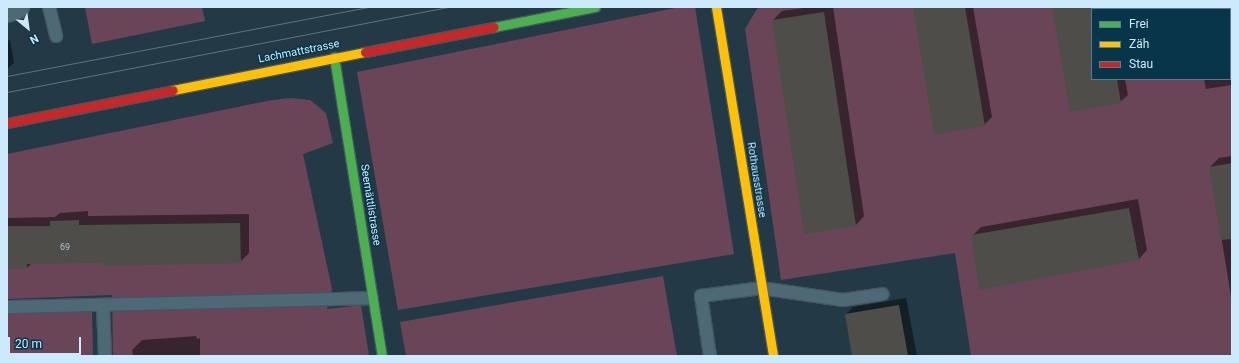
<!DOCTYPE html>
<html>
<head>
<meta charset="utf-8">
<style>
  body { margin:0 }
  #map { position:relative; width:1239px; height:363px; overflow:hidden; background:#233a46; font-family:Roboto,sans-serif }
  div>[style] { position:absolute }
  .green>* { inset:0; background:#694557 }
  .shadow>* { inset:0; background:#0007 }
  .building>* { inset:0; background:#4e4d4a }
  .roads { filter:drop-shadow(1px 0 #445660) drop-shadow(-1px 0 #445660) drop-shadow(0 1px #445660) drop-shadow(0 -1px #445660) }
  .lane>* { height:12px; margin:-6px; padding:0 6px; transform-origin:6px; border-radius:6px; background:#4e6976 }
  .street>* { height:22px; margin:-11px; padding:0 11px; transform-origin:11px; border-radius:11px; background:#4e6976 }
  .fast>* { height:9px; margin:-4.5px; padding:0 4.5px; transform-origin:4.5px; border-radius:4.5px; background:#4caf50 }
  .slow>* { height:9px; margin:-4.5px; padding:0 4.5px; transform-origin:4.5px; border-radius:4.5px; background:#ffc107 }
  .jam>* { height:9px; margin:-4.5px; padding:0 4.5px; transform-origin:4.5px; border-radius:4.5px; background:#c62828 }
  .tram>* { height:1px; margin:-0.5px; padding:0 0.5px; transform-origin:0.5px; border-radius:0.5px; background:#5c727c }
  span { translate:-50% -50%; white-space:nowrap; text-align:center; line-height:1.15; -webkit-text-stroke:3px #083549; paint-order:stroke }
  .number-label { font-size:9px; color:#acc3cf }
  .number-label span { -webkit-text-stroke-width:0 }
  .street-label { font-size:11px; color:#cceafb }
  .frame { position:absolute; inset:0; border:8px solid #cceafb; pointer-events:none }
  .legend { position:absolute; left:1091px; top:8px; width:140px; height:72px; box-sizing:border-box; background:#083549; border:1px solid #567d90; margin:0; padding:5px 7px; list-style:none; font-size:12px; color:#cceafb }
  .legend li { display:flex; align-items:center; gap:8px; height:20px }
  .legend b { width:20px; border:1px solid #567d90 }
  .north { position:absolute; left:8px; top:8px; width:40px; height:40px; -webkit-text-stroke:3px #083549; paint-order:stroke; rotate:151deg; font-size:11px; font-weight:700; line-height:16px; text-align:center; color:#cceafb }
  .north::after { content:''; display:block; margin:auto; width:14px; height:18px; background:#cceafb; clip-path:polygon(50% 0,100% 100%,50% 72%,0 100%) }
  .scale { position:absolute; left:8px; top:337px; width:73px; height:18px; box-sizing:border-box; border:2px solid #cceafb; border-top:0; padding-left:5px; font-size:12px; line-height:14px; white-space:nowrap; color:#cceafb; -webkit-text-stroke:3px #083549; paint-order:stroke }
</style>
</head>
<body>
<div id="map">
  <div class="green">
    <div style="clip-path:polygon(85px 7px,202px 7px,205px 21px,92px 44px)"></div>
    <div style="clip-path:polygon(680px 7px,695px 7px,734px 254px,398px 310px,357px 72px)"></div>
    <div style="clip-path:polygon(evenodd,762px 7px,1232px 7px,1232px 356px,971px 356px,955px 253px,781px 280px,745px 29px,757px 9px,762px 7px,1092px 9px,1230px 9px,1230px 79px,1092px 79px,1092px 9px)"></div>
    <div style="clip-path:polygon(291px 98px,310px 100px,326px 113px,333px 143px,303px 154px,332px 289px,327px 309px,361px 305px,369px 356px,113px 356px,112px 295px,7px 299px,7px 154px,272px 100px)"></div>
    <div style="clip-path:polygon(663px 276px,677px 356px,406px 356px,400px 322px)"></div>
    <div style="clip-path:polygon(92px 311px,93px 356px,7px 356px,7px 314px)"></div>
  </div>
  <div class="shadow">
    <div style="clip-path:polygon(810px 7px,833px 7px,864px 216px,856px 225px,773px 20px,782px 11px)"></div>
    <div style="clip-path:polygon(914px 7px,973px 7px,992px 117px,984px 125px)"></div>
    <div style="clip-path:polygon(1053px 7px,1113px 7px,1113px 9px,1092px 9px,1092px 79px,1125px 79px,1128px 95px,1120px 102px,1071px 111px)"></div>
    <div style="clip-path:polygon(1192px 7px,1232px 7px,1232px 85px,1206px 89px,1204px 79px,1230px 79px,1230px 9px,1193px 9px)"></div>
    <div style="clip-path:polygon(10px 40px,14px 63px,7px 69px,7px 41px)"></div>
    <div style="clip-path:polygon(1232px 156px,1232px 303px,1210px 167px,1219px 158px)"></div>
    <div style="clip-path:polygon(1138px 199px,1147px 250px,1139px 259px,972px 236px,981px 227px)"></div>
    <div style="clip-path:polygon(88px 211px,88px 216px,249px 214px,249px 253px,240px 262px,32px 263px,27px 268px,7px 268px,7px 218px,55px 217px,60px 213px)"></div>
    <div style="clip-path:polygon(906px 298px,917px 356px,853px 356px,846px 314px,853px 307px)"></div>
    <div style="clip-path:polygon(196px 336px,197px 339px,200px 338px,200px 356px,133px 356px,132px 350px,142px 340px)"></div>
  </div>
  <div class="building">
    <div style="clip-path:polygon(913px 7px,965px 7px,985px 126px,934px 135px)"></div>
    <div style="clip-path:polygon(1052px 7px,1092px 7px,1092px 79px,1117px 79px,1121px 103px,1070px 112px)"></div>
    <div style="clip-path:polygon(824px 12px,856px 226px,804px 234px,772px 20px)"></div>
    <div style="clip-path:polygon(1232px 163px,1232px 239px,1221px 240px,1209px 167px)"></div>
    <div style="clip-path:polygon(1129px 208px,1139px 260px,979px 290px,971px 235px)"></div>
    <div style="clip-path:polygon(79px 220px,79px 225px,240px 223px,241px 263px,103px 266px,103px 263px,78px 263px,27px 264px,27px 269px,7px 269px,7px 226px,50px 226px,50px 221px)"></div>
    <div style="clip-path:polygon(899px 305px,908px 356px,852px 356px,845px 314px)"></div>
  </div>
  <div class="roads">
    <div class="lane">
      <div style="left:49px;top:7px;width:30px;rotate:76deg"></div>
      <div style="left:103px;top:305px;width:51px;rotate:87.8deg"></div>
      <div style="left:7px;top:307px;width:365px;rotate:-1.4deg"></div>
      <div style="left:710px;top:356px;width:61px;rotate:-98.5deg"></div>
      <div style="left:701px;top:296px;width:61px;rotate:-7.6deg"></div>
      <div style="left:761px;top:288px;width:83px;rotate:8.3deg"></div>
      <div style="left:843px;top:300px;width:40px;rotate:-8.5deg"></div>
    </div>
    <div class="street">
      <div style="left:7px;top:11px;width:12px;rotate:-20deg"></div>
    </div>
    <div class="fast">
      <div style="left:494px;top:27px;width:103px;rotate:-11.2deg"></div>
      <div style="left:334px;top:57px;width:303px;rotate:80.9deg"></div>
    </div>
    <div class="slow">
      <div style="left:716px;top:7px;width:354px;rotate:80.7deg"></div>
      <div style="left:173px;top:90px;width:196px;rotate:-11.2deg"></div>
    </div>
    <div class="jam">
      <div style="left:365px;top:52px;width:131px;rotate:-11deg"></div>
      <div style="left:7px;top:123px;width:169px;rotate:-11.2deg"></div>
    </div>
  </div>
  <div class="tram">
    <div style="left:7px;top:76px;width:369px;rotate:-10.8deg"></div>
    <div style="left:7px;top:92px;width:449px;rotate:-10.9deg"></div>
  </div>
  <div class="number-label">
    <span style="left:65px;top:247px">69</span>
  </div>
  <div class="street-label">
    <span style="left:299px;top:52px;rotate:-11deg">Lachmattstrasse</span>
    <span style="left:756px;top:180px;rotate:81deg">Rothausstrasse</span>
    <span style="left:370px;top:205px;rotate:81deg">Seemättlistrasse</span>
  </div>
  <div class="frame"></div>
  <ul class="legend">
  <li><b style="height:5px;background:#4caf50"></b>Frei</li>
  <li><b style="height:5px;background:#ffc107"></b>Zäh</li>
  <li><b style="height:5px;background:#c62828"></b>Stau</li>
  </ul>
  <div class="north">N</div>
  <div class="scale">20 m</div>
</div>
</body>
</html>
